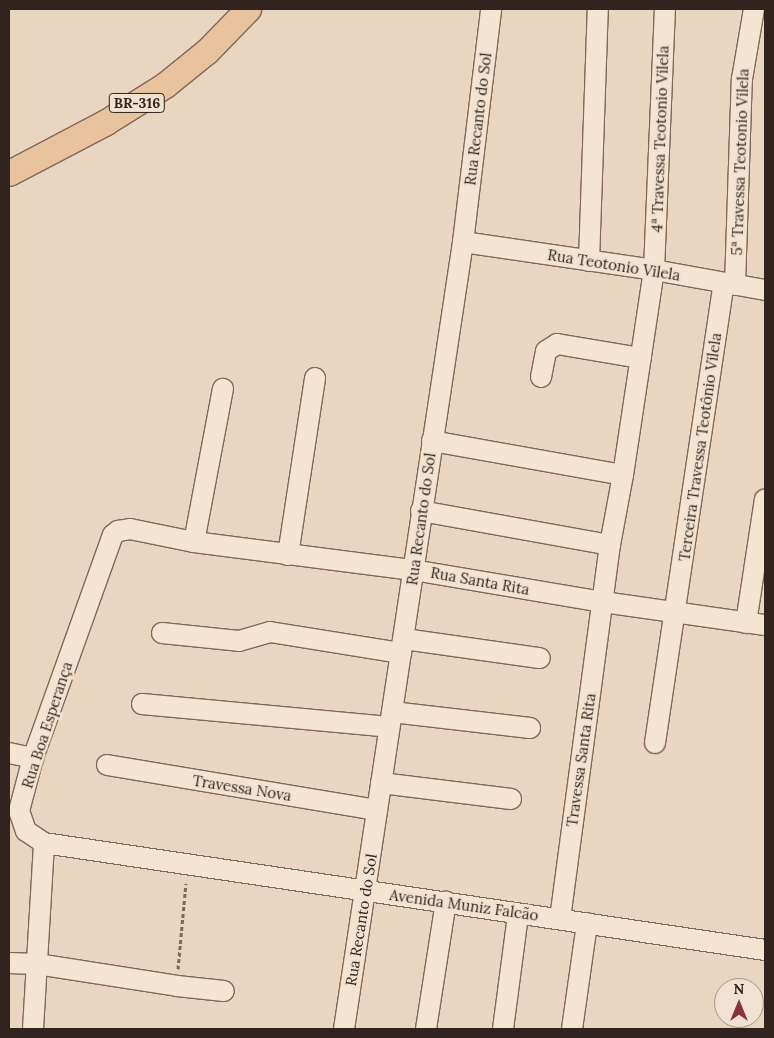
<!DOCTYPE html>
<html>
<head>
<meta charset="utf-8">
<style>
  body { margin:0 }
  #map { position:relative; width:774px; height:1038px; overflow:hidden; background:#e8d6c1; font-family:Lora,serif }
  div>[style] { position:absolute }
  .path>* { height:3px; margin-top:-1.5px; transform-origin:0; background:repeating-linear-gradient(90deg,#7f685b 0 4px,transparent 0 6.5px) }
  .roads { filter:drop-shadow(1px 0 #7f685b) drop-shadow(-1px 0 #7f685b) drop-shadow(0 1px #7f685b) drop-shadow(0 -1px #7f685b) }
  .minor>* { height:20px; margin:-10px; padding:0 10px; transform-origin:10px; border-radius:10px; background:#f4e5d3 }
  .major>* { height:25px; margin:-12.5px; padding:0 12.5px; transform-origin:12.5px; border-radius:12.5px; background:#e8c39d }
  span { translate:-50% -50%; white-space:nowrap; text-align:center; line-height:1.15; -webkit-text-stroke:5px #f0e1d0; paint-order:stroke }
  .shield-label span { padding:1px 4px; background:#f0e1d0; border:1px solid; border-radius:4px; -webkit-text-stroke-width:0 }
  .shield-label { font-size:14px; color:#31231d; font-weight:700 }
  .street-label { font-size:15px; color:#31231d }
  .frame { position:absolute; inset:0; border:10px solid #31231d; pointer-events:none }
  .north { position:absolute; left:714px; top:978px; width:50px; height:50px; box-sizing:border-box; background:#f0e1d0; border:1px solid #a49588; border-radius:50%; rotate:0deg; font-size:14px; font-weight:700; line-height:20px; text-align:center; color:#31231d }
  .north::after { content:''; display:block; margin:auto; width:18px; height:22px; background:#883241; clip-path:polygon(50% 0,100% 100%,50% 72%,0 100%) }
</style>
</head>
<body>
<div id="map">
  <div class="path">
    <div style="left:178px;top:969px;width:86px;rotate:-84.7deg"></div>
  </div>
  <div class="roads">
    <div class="minor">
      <div style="left:463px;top:242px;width:193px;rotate:8.3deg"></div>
      <div style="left:654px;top:270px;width:113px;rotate:10.2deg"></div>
      <div style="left:589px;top:261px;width:252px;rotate:-88deg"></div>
      <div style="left:735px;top:285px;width:206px;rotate:-88.1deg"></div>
      <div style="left:742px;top:79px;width:71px;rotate:-80.3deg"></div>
      <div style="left:541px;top:377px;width:26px;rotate:-79deg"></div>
      <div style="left:546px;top:351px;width:13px;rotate:-32deg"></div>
      <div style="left:557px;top:344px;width:85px;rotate:9.5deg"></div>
      <div style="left:432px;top:441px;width:194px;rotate:10.1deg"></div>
      <div style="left:421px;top:511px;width:192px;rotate:10.2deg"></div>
      <div style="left:194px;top:542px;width:156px;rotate:-79.3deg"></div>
      <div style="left:288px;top:555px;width:179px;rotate:-81.3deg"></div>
      <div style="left:746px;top:623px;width:125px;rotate:-81.3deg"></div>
      <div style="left:162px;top:633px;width:77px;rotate:5.9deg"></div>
      <div style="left:239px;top:641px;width:32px;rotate:-16deg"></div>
      <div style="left:270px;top:632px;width:133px;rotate:9.1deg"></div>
      <div style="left:404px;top:639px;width:137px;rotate:8deg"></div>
      <div style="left:142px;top:704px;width:248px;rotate:5.3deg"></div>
      <div style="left:392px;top:712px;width:139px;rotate:6.6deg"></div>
      <div style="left:655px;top:743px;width:464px;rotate:-81.5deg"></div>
      <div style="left:9px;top:753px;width:25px;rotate:12deg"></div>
      <div style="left:107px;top:765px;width:274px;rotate:9.5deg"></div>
      <div style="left:381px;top:783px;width:131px;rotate:7deg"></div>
      <div style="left:44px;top:843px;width:729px;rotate:8.44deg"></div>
      <div style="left:560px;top:919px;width:377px;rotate:-82.4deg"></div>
      <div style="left:610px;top:545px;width:71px;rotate:-79.5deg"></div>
      <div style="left:623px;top:475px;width:207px;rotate:-81.4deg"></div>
      <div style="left:654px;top:270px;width:261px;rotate:-87.6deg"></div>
      <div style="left:9px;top:963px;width:28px;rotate:2deg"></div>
      <div style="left:37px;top:964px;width:142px;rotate:8.9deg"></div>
      <div style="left:177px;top:986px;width:47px;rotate:6.1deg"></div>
      <div style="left:33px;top:1029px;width:186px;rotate:-86.6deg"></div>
      <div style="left:44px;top:843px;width:22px;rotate:-146deg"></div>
      <div style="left:26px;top:831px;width:21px;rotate:-109deg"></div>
      <div style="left:19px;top:811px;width:55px;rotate:-75.2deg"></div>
      <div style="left:33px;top:758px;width:237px;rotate:-70.3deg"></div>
      <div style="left:113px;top:535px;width:6px;rotate:-39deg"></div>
      <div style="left:118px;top:531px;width:12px;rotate:-9deg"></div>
      <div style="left:130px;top:529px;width:65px;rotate:11.5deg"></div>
      <div style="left:194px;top:542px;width:221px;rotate:7.3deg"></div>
      <div style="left:413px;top:570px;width:193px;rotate:9.6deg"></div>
      <div style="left:603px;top:602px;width:164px;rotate:8.1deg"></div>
      <div style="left:344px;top:1029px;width:796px;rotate:-81.4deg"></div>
      <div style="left:463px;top:242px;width:235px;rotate:-83.1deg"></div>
      <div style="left:426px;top:1029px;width:129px;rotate:-81.1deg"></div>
      <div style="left:503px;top:1029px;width:115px;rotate:-82.5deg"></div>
      <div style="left:572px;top:1029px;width:107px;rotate:-81.9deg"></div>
    </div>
    <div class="major">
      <div style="left:9px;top:173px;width:110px;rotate:-27.7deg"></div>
      <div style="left:106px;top:122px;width:70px;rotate:-32.1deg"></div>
      <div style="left:165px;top:85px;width:54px;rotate:-39deg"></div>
      <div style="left:207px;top:51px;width:59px;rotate:-45.7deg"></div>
    </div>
  </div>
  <div class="shield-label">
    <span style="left:137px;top:103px">BR-316</span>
  </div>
  <div class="street-label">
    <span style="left:478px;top:119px;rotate:-83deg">Rua Recanto do Sol</span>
    <span style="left:660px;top:139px;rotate:-88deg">4ª Travessa Teotonio Vilela</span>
    <span style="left:740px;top:162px;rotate:-88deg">5ª Travessa Teotonio Vilela</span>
    <span style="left:614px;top:265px;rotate:9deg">Rua Teotonio Vilela</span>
    <span style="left:700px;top:447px;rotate:-82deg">Terceira Travessa Teotônio Vilela</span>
    <span style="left:421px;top:519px;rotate:-82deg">Rua Recanto do Sol</span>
    <span style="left:480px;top:581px;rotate:10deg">Rua Santa Rita</span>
    <span style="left:47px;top:725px;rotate:-72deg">Rua Boa Esperança</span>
    <span style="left:581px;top:760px;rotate:-82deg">Travessa Santa Rita</span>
    <span style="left:242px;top:788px;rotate:9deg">Travessa Nova</span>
    <span style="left:464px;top:905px;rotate:8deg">Avenida Muniz Falcão</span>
    <span style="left:361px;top:920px;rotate:-81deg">Rua Recanto do Sol</span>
  </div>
  <div class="frame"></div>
  <div class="north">N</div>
</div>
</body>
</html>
